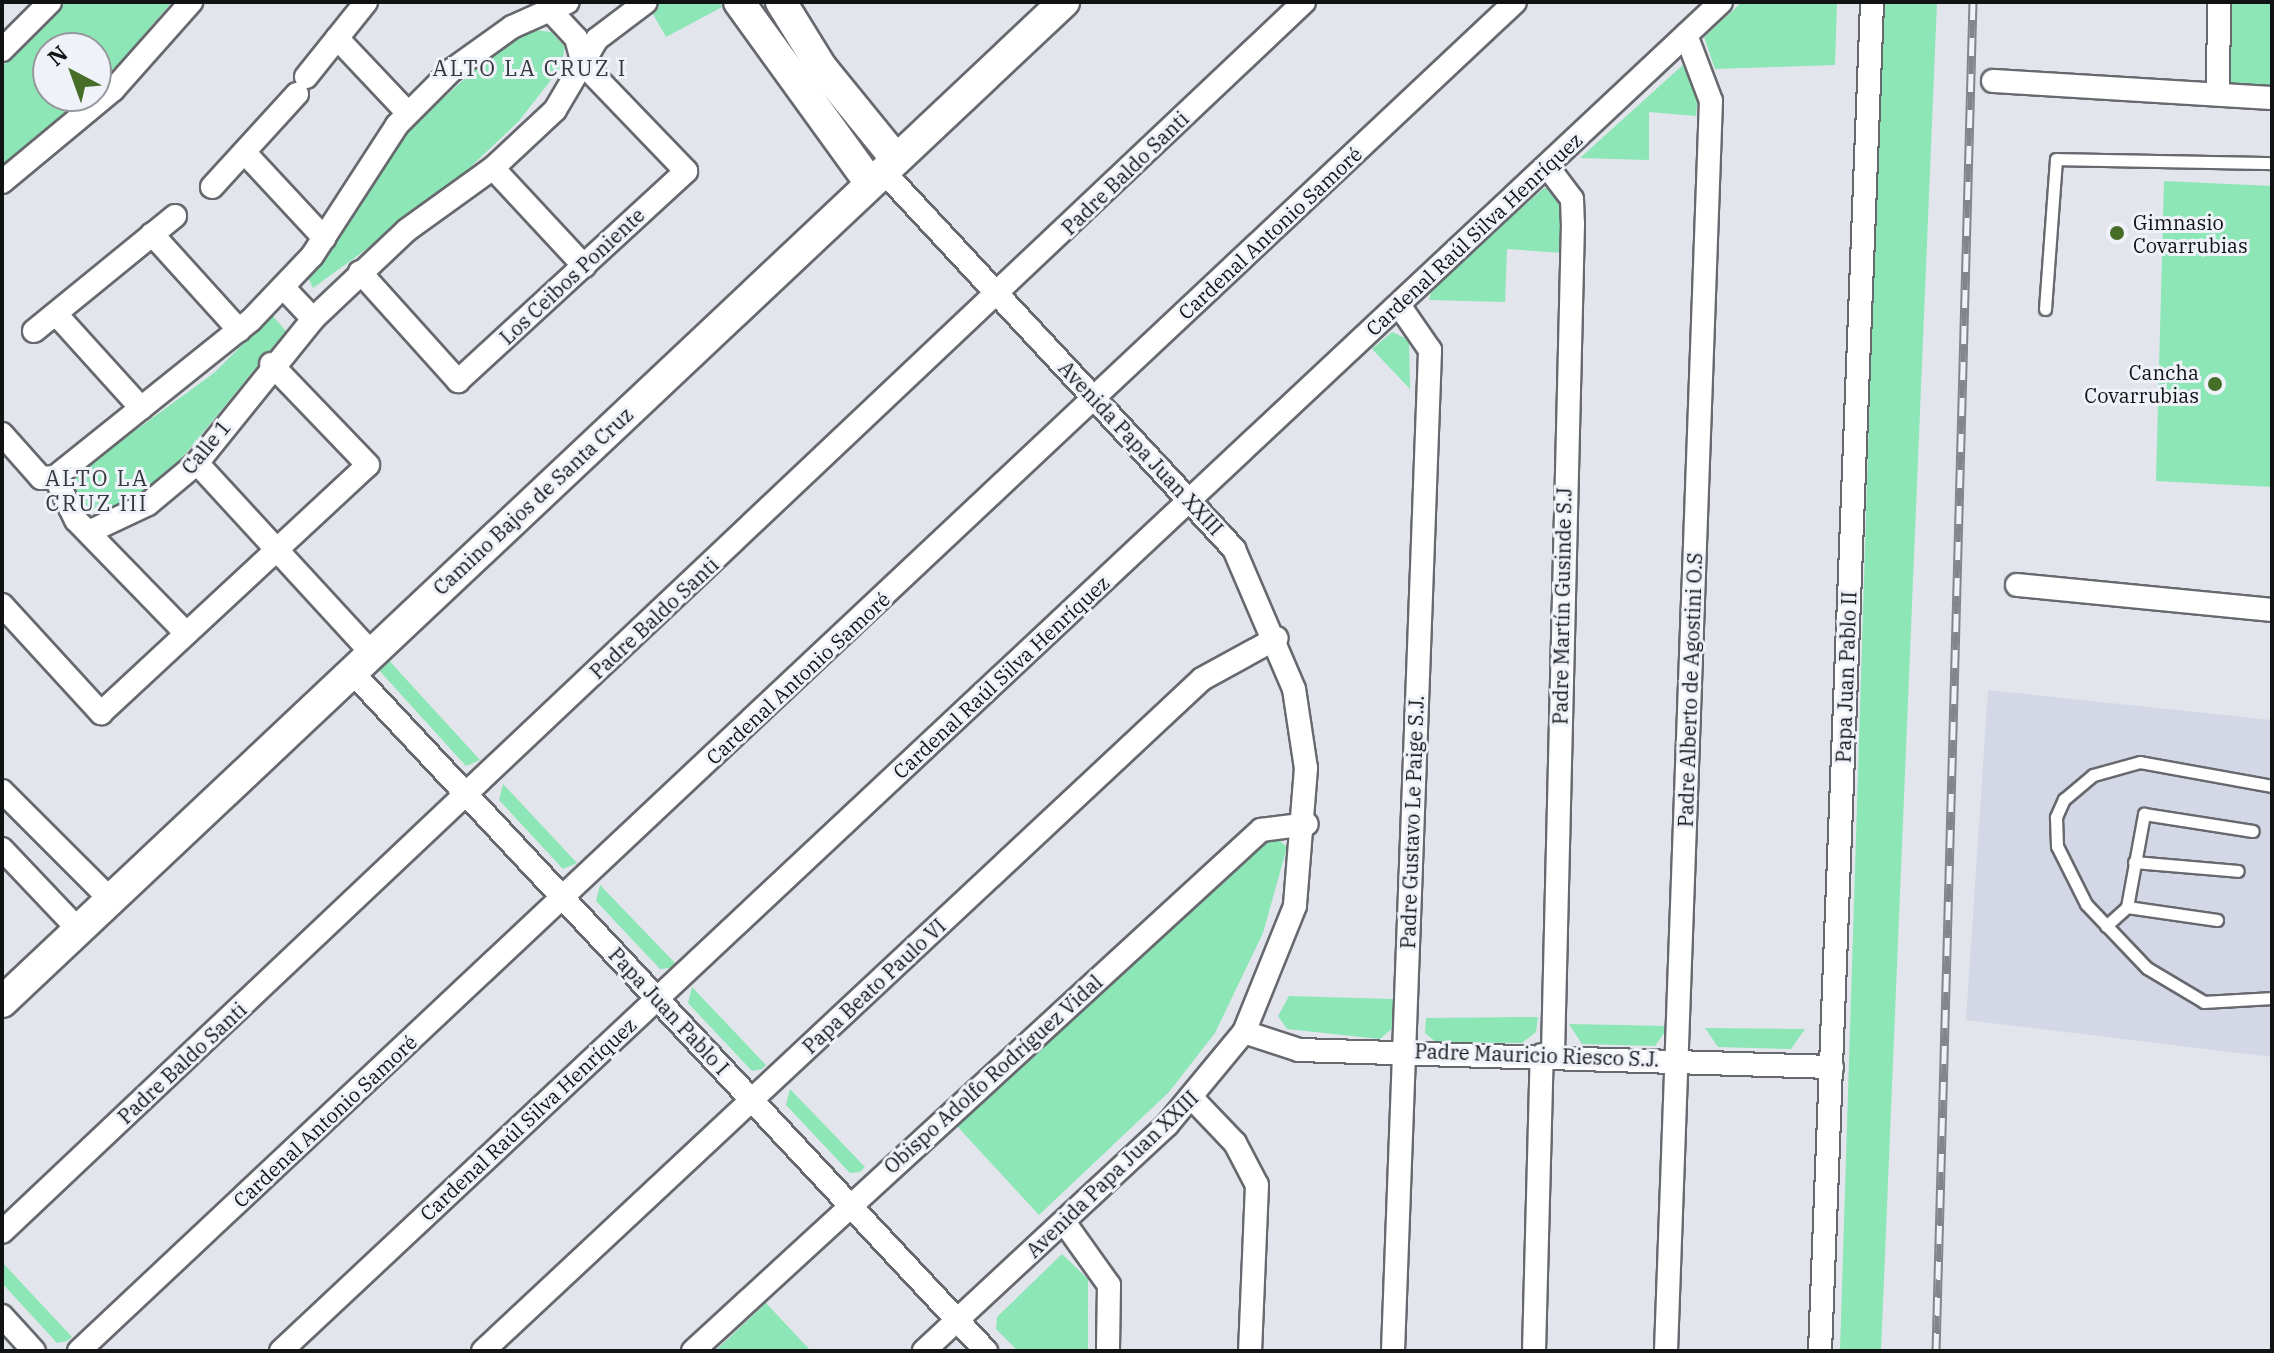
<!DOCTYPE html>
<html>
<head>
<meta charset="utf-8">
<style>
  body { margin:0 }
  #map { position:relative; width:2274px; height:1353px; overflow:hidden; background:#e3e5ec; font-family:"IBM Plex Serif",serif }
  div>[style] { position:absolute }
  .built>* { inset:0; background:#d4d8e6 }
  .green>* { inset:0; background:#8ce6b6 }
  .roads { filter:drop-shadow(2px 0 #67696f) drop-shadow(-2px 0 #67696f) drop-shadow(0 2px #67696f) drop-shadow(0 -2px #67696f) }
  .lane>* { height:11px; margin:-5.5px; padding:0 5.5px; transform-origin:5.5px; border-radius:5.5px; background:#fff }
  .street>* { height:22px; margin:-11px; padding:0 11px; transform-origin:11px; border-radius:11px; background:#fff }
  .secondary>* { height:30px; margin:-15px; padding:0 15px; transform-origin:15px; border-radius:15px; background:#fff }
  .rail>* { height:9px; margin-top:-4.5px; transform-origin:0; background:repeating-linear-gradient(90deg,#f0f2f9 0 18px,#84858a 0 36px); box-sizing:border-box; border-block:2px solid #84858a }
  .dots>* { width:22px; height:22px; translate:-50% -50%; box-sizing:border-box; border:4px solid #f0f2f9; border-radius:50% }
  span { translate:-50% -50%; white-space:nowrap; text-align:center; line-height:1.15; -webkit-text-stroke:6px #f0f2f9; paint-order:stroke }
  .street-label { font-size:20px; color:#111214 }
  .poi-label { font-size:20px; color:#111214 }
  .left { translate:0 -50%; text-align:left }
  .right { translate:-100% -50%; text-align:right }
  .neighbourhood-label { font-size:22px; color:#37383d; letter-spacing:2px }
  .frame { position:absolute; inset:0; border:4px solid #111214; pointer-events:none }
  .north { position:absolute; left:32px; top:32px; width:80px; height:80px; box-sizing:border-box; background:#f0f2f9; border:2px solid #97989d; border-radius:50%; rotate:319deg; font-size:22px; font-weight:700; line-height:32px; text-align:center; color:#111214 }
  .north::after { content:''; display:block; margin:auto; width:28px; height:36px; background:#476e29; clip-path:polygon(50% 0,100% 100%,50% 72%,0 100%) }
</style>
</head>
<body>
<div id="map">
  <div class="built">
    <div style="clip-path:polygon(1988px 690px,2272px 720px,2272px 1057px,1966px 1020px)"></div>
  </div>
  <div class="green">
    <div style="clip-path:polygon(66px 2px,172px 2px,96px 90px,96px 48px,48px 48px,48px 96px,90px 96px,2px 168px,2px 67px)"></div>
    <div style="clip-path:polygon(663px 2px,720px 2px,722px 7px,666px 37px,650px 9px)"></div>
    <div style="clip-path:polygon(1742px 2px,1837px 2px,1835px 65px,1715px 69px,1704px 37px)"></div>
    <div style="clip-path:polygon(1882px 2px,1937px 2px,1881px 1351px,1840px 1351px)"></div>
    <div style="clip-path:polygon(2230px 2px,2272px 2px,2272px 86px,2228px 85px)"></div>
    <div style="clip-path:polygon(535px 30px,551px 32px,565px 47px,561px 67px,519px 121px,441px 195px,313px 288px,305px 271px,394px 143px,503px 44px)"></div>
    <div style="clip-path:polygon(1685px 63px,1698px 93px,1696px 116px,1649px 112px,1649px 160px,1580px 158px)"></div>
    <div style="clip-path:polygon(2164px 181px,2272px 186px,2272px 487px,2156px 481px)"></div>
    <div style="clip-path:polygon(1544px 188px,1555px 189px,1562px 204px,1563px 253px,1507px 249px,1505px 302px,1429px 300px,1432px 288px)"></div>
    <div style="clip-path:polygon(272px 315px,286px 331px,182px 458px,146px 489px,102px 512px,81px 504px,71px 488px,77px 473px,214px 373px)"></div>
    <div style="clip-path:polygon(1392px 332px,1409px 340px,1410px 389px,1372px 349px)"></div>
    <div style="clip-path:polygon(383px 654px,480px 760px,466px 766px,377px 668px)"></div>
    <div style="clip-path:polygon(503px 784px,577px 863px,563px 869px,499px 800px)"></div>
    <div style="clip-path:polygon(1274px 836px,1287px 847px,1263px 933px,1215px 1033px,1169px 1092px,1039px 1215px,955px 1124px)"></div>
    <div style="clip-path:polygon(600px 885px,675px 963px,670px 968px,660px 969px,596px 901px)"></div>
    <div style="clip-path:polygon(692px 987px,766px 1065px,762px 1069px,752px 1071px,688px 1003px)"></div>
    <div style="clip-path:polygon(1289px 996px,1393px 999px,1394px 1027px,1380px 1039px,1287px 1029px,1278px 1016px)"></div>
    <div style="clip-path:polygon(1538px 1017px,1536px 1032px,1522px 1043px,1436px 1042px,1425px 1033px,1426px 1018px)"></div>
    <div style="clip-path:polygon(1569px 1024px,1669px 1026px,1655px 1046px,1582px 1044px)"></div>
    <div style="clip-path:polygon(1705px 1028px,1805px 1029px,1791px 1049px,1718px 1047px)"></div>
    <div style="clip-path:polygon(790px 1089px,865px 1167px,860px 1172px,850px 1173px,786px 1105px)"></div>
    <div style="clip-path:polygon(1062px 1254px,1088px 1279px,1088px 1351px,1018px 1351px,996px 1329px,997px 1317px)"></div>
    <div style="clip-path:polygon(2px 1262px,72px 1337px,67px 1341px,57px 1343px,2px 1283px)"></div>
    <div style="clip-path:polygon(766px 1303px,811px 1351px,715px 1351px)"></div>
  </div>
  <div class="roads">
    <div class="lane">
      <div style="left:2045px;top:309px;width:150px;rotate:-85.8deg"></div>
      <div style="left:2056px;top:159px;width:216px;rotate:1.1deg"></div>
      <div style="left:2272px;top:786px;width:134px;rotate:-169.7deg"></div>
      <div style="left:2140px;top:762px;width:49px;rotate:164.5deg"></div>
      <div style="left:2093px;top:775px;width:38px;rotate:140deg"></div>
      <div style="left:2064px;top:799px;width:20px;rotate:114deg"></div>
      <div style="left:2056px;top:817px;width:29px;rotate:88deg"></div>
      <div style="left:2057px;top:846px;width:65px;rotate:63.4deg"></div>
      <div style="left:2086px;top:904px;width:88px;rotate:46.4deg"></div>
      <div style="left:2147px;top:968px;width:66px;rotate:30.8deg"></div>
      <div style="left:2204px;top:1002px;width:68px;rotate:-3.4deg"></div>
      <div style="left:2134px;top:862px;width:104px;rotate:4.9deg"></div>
      <div style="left:2127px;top:907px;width:91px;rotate:8.2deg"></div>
      <div style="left:2106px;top:926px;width:28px;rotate:-42deg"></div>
      <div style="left:2127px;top:907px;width:95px;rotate:-79.6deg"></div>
      <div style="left:2144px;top:814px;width:110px;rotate:8.9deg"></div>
    </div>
    <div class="street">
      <div style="left:337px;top:38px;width:103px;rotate:46.6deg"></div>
      <div style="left:2px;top:50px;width:68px;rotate:-45deg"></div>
      <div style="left:306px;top:77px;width:96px;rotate:-51.3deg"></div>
      <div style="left:1993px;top:81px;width:280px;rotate:3.5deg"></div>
      <div style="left:2218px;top:94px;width:92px;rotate:-89.4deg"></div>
      <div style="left:246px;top:154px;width:115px;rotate:47.1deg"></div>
      <div style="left:1547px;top:166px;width:41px;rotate:52.9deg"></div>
      <div style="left:1572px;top:199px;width:24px;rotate:88deg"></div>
      <div style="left:1573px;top:223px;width:832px;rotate:91.38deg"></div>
      <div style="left:493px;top:168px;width:134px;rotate:47.1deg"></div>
      <div style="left:883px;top:171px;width:516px;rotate:47.12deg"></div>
      <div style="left:1234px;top:549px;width:152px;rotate:66.8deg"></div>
      <div style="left:1294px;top:689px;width:80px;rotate:81.4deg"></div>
      <div style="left:1306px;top:768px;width:138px;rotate:94.6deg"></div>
      <div style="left:1295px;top:906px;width:136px;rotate:112deg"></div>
      <div style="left:1244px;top:1032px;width:121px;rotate:129.6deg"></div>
      <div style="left:1167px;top:1125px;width:332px;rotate:137.1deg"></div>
      <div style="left:2px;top:182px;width:144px;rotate:-39.7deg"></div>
      <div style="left:113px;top:90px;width:118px;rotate:-48.4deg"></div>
      <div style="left:212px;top:187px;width:126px;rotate:-47.6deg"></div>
      <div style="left:152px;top:234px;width:130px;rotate:47.8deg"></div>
      <div style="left:360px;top:272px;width:147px;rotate:48deg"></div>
      <div style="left:458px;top:381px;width:310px;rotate:-42.6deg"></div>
      <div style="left:686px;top:171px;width:149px;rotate:-133.9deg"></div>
      <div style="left:583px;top:64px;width:27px;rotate:-105deg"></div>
      <div style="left:576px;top:38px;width:37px;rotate:-133deg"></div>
      <div style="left:283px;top:287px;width:44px;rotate:46.8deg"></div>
      <div style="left:56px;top:314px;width:127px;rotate:47.9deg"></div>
      <div style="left:34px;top:331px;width:182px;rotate:-39.2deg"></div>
      <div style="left:2px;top:434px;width:59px;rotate:48.4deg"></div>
      <div style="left:41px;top:478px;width:14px;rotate:-4deg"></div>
      <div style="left:197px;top:463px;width:258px;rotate:47.4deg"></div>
      <div style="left:55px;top:477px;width:251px;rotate:-38.7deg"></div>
      <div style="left:251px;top:320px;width:88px;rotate:-46.4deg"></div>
      <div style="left:312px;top:256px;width:156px;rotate:-57deg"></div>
      <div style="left:397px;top:125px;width:78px;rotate:-45deg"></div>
      <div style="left:452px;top:70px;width:74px;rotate:-35.6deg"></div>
      <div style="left:512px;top:27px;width:61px;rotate:-24.1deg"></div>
      <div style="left:55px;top:477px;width:48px;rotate:64deg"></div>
      <div style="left:76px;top:520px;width:158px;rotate:45.8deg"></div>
      <div style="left:93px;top:530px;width:61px;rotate:-25.3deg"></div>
      <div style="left:148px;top:504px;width:64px;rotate:-39.9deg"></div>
      <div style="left:197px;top:463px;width:185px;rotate:-51.1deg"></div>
      <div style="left:313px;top:319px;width:129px;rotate:-43.4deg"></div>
      <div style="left:407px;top:230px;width:106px;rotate:-35.8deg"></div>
      <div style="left:493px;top:168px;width:85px;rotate:-43.1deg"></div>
      <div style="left:555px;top:110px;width:82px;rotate:-59.4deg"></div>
      <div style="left:597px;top:39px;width:61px;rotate:-37.1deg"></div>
      <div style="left:2017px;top:585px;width:256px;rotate:5.6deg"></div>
      <div style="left:2px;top:605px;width:147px;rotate:47.5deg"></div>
      <div style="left:101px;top:713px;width:364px;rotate:-42.9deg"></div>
      <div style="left:368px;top:465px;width:140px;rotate:-133.8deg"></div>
      <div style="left:352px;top:672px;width:929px;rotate:46.96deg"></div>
      <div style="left:2px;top:791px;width:154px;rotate:45deg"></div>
      <div style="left:2px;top:849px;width:112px;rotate:46.5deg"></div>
      <div style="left:1244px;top:1032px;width:58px;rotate:18.1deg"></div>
      <div style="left:1299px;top:1050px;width:533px;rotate:1.83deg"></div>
      <div style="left:1192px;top:1098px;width:62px;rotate:46.3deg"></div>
      <div style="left:1235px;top:1143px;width:47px;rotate:62.4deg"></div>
      <div style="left:1257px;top:1185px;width:166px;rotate:92.4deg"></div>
      <div style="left:1064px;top:1222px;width:77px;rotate:54.5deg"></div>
      <div style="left:1109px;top:1285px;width:66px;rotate:90.9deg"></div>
      <div style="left:2px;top:1232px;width:1791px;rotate:-43.37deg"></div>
      <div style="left:2px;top:1316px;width:47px;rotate:47.6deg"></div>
      <div style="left:79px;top:1351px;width:1970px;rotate:-43.21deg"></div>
      <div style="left:281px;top:1351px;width:1973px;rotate:-43.13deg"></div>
      <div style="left:483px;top:1351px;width:984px;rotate:-43.06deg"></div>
      <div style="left:1202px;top:679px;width:85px;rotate:-28.7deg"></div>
      <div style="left:693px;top:1351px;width:771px;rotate:-42.53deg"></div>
      <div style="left:1261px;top:830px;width:46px;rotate:-7.4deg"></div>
      <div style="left:1393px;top:1351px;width:1002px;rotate:-87.88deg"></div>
      <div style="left:1430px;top:350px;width:55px;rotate:-124.6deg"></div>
      <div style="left:1534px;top:1351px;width:296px;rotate:-88.5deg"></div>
      <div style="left:1666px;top:1351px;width:1251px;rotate:-87.94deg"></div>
      <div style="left:1711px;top:101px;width:71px;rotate:-110.7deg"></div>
      <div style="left:1820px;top:1351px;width:1350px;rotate:-87.79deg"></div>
    </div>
    <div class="secondary">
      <div style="left:739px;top:2px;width:223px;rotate:54.1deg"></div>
      <div style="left:781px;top:2px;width:78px;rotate:58.2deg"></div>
      <div style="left:822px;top:68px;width:117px;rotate:50.9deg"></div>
      <div style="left:2px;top:1002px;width:1459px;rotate:-43.28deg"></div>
    </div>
  </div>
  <div class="rail">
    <div style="left:1936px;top:1351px;width:1350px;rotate:-88.43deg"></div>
  </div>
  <div class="dots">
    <div style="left:2117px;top:233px;background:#476e29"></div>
    <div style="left:2215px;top:384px;background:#476e29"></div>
  </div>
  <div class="street-label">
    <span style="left:1125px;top:173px;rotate:-44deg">Padre Baldo Santi</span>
    <span style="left:1270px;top:233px;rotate:-43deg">Cardenal Antonio Samoré</span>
    <span style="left:1474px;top:234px;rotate:-43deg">Cardenal Raúl Silva Henríquez</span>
    <span style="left:572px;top:276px;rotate:-43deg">Los Ceibos Poniente</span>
    <span style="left:206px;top:447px;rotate:-50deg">Calle 1</span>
    <span style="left:1141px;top:448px;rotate:47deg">Avenida Papa Juan XXIII</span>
    <span style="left:533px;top:501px;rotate:-43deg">Camino Bajos de Santa Cruz</span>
    <span style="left:1562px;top:606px;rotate:-89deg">Padre Martín Gusinde S.J</span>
    <span style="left:654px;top:618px;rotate:-43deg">Padre Baldo Santi</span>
    <span style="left:1001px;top:677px;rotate:-43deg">Cardenal Raúl Silva Henríquez</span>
    <span style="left:1846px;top:677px;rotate:-88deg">Papa Juan Pablo II</span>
    <span style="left:798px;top:678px;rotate:-43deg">Cardenal Antonio Samoré</span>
    <span style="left:1690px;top:690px;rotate:-88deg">Padre Alberto de Agostini O.S</span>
    <span style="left:1412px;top:822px;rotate:-88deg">Padre Gustavo Le Paige S.J.</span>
    <span style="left:874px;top:986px;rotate:-43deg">Papa Beato Paulo VI</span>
    <span style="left:669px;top:1011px;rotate:47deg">Papa Juan Pablo I</span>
    <span style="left:1537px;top:1055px;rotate:2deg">Padre Mauricio Riesco S.J.</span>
    <span style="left:182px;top:1063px;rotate:-43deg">Padre Baldo Santi</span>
    <span style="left:993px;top:1074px;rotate:-42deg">Obispo Adolfo Rodríguez Vidal</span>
    <span style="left:528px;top:1119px;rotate:-43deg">Cardenal Raúl Silva Henríquez</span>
    <span style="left:325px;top:1121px;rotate:-43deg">Cardenal Antonio Samoré</span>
    <span style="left:1112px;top:1174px;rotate:-44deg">Avenida Papa Juan XXIII</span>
  </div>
  <div class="poi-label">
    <span class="left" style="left:2133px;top:234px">Gimnasio<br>Covarrubias</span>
    <span class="right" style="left:2199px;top:384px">Cancha<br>Covarrubias</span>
  </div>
  <div class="neighbourhood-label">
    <span style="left:530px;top:68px">ALTO LA CRUZ I</span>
    <span style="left:97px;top:490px">ALTO LA<br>CRUZ III</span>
  </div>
  <div class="frame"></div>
  <div class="north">N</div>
</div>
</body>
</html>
